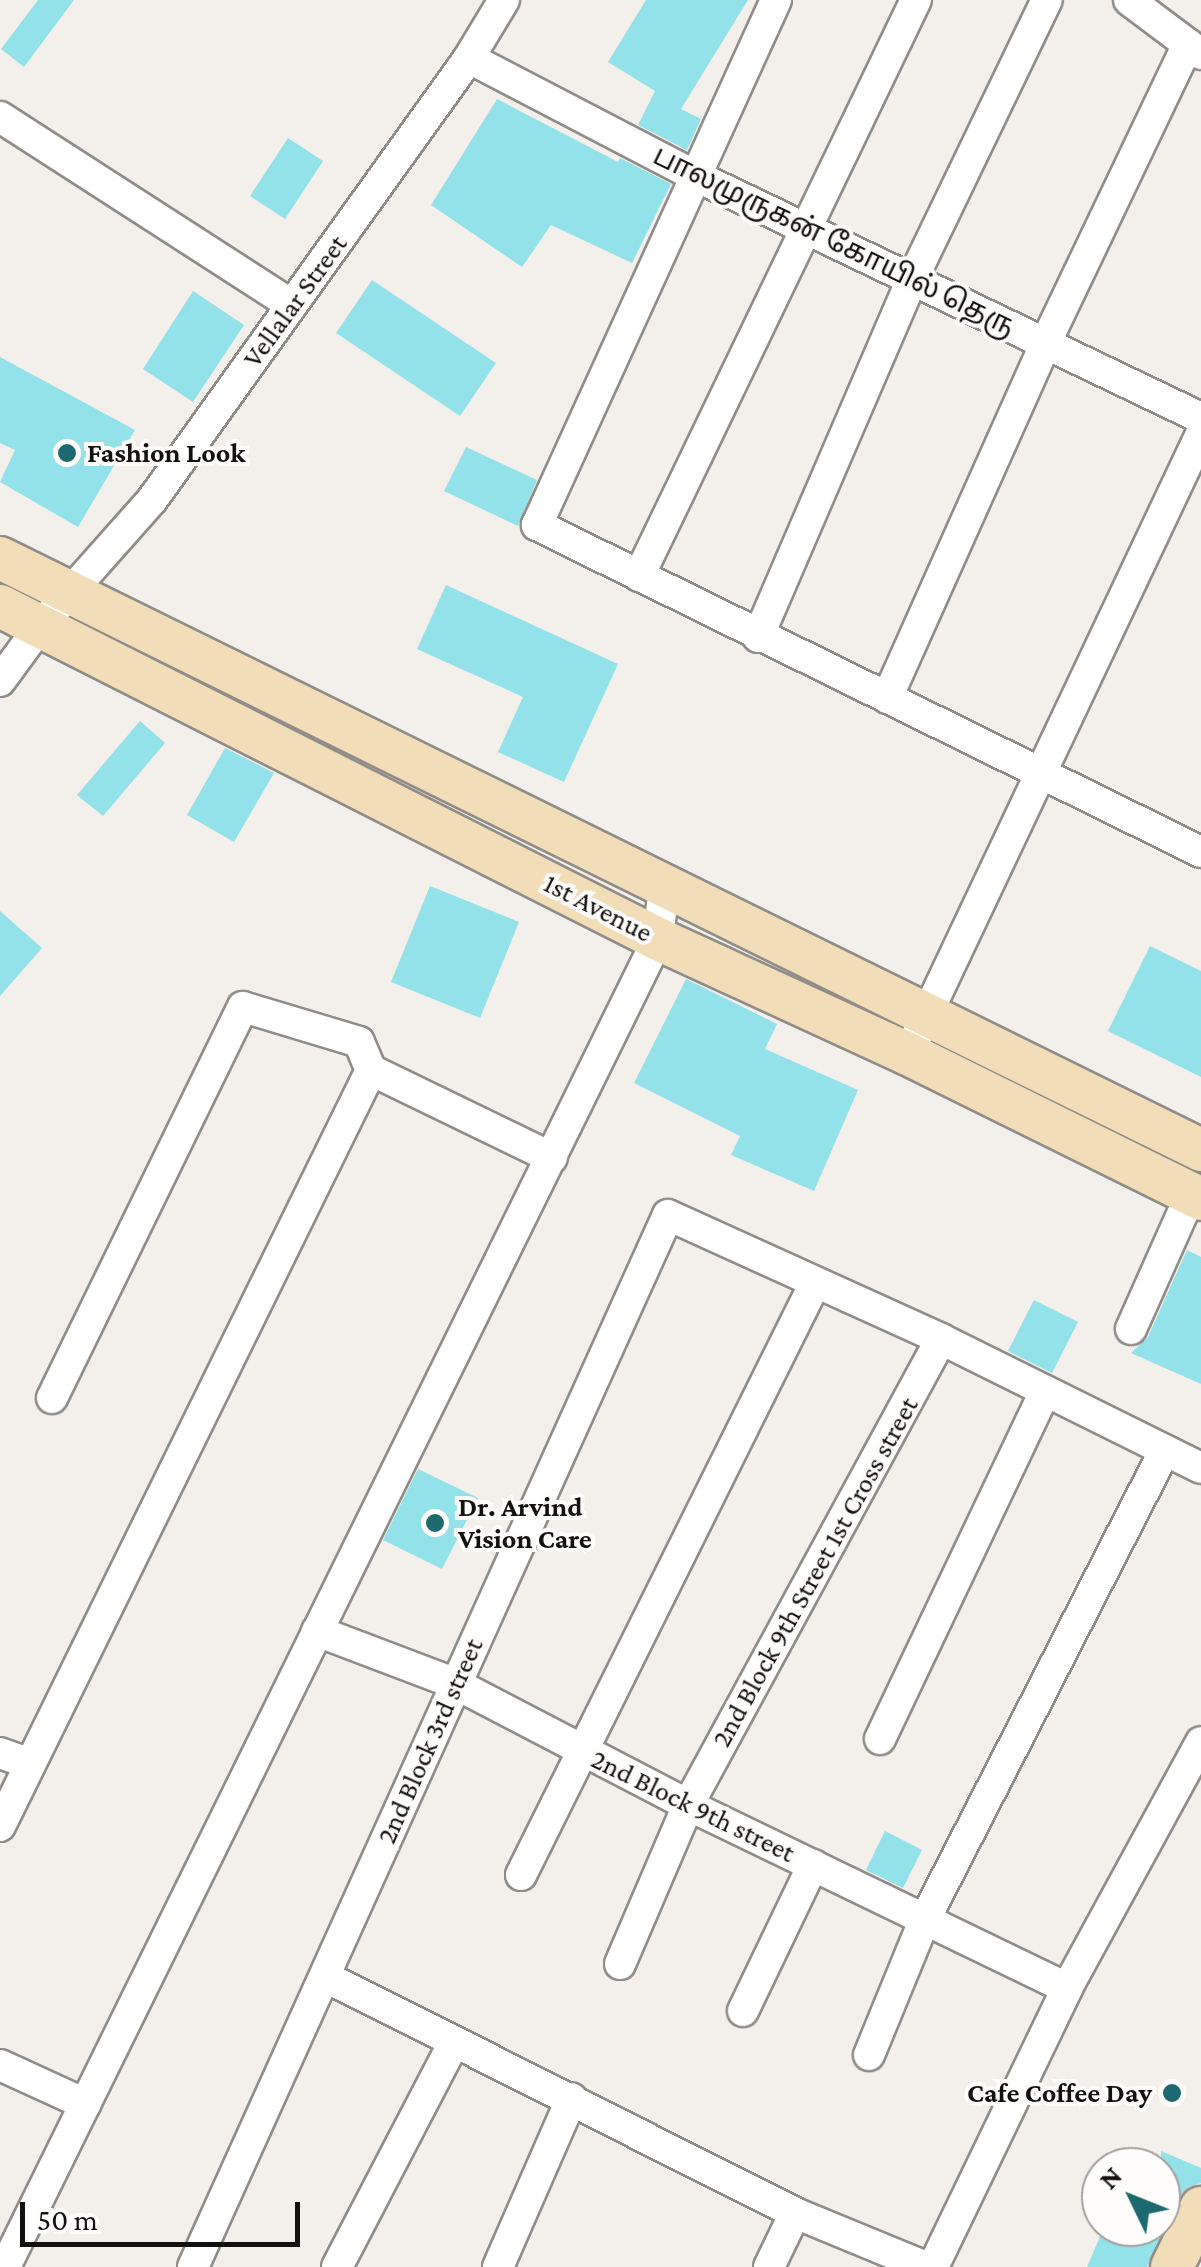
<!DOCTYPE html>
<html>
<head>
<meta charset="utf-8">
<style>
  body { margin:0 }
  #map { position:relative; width:1201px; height:2267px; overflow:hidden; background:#f3efeb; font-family:"Crimson Pro","Noto Sans Tamil",serif }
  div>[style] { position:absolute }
  .building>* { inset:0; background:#93e1e9 }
  .roads { filter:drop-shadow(2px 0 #908d89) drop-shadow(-2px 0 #908d89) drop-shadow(0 2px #908d89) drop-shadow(0 -2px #908d89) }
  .street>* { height:30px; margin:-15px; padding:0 15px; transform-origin:15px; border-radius:15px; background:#fff }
  .secondary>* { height:42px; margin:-21px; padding:0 21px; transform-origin:21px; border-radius:21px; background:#f2ddb9 }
  .dots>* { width:28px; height:28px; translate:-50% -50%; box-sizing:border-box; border:5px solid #fffdfb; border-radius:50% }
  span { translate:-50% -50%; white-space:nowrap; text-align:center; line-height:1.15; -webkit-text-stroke:8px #fffdfb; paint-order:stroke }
  .street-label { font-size:28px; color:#12110f }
  .poi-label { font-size:28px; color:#12110f; font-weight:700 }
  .left { translate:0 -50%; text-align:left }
  .right { translate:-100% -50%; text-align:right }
  .north { position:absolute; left:1081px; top:2147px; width:100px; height:100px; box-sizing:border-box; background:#fffdfb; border:2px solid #a09f9d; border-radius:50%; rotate:313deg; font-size:28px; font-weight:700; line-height:40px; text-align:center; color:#12110f }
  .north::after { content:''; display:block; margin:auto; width:35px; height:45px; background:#1d6970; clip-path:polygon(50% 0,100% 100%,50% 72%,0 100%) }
  .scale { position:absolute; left:20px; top:2202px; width:280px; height:45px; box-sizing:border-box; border:5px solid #12110f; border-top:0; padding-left:12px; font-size:30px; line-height:35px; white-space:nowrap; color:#12110f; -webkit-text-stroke:8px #fffdfb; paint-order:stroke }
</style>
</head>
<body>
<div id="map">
  <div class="building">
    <div style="clip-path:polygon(38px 0,74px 0,24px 67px,1px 49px)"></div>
    <div style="clip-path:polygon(646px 0,748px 0,681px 109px,701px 119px,687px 150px,638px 125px,655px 91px,608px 62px)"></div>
    <div style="clip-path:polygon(497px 99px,618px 162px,620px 158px,671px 184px,632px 263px,551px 225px,522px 267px,431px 205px)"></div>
    <div style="clip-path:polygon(288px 138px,323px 161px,285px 219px,250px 196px)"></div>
    <div style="clip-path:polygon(372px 280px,496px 363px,460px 416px,336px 333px)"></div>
    <div style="clip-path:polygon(193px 291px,244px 325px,193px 402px,143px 369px)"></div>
    <div style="clip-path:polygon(0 357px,135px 430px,78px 527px,0 482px,15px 450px,0 443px)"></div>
    <div style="clip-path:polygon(466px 447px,537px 480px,518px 526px,444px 491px)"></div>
    <div style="clip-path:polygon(446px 585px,618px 664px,564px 782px,498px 752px,523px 697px,417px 649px)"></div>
    <div style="clip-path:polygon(140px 721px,165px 743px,103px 816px,77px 795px)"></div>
    <div style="clip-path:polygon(225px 748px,274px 773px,234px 842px,187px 815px)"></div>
    <div style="clip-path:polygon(430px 886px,519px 922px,480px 1018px,391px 982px)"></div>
    <div style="clip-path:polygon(0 911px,42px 948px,0 996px)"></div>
    <div style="clip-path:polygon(1150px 946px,1201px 971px,1201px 1077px,1108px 1031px)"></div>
    <div style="clip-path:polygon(686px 979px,777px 1024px,765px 1049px,858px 1090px,814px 1191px,731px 1155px,740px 1136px,634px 1083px)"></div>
    <div style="clip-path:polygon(1187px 1250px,1201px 1257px,1201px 1384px,1131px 1353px,1148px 1337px)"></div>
    <div style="clip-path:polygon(1034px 1300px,1078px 1322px,1052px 1373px,1008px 1351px)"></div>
    <div style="clip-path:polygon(418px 1469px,478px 1498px,442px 1569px,383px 1540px)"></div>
    <div style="clip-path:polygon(885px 1831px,922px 1850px,903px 1888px,866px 1870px)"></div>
    <div style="clip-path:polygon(1161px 2151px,1201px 2168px,1201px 2183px,1188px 2187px,1179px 2196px,1147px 2267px,1087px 2267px,1104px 2227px,1161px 2227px)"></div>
  </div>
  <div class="roads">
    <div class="street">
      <div style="left:776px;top:0;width:577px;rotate:114.48deg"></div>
      <div style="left:537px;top:525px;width:740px;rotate:26.22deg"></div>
      <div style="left:1129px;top:0;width:90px;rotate:36.9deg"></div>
      <div style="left:469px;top:58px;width:258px;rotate:27.5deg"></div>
      <div style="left:698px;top:177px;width:558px;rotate:25.6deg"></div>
      <div style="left:0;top:117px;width:347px;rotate:32.8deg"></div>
      <div style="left:639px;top:576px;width:639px;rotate:-64.32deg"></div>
      <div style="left:758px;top:637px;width:389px;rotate:-66.7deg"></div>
      <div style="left:912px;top:280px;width:311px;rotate:-64.3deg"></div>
      <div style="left:0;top:681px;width:69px;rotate:-53.8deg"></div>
      <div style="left:41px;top:625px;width:167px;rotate:-48.4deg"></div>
      <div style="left:152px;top:500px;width:544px;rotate:-54.35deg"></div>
      <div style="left:469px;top:58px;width:68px;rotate:-58.9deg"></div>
      <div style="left:887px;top:698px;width:388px;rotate:-65.9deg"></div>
      <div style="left:1045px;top:344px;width:332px;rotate:-64.5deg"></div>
      <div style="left:918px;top:1033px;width:662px;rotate:-64.71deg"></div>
      <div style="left:1131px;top:1329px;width:148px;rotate:-66deg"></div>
      <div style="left:52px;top:1398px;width:435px;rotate:-64deg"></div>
      <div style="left:243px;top:1007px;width:121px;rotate:16.8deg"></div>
      <div style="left:359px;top:1042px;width:30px;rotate:67deg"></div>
      <div style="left:371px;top:1070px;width:201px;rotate:25.9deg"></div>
      <div style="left:317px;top:1631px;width:147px;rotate:20.8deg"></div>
      <div style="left:454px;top:1683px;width:264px;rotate:27.5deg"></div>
      <div style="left:688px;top:1805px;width:421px;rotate:25.8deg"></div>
      <div style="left:880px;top:1739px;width:385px;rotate:-64.6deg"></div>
      <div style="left:0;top:1753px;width:32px;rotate:20deg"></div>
      <div style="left:0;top:1826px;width:842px;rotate:-63.86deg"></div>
      <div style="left:521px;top:1875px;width:661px;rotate:-63.59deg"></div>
      <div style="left:620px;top:1964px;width:173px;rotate:-66.8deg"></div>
      <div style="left:688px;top:1805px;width:530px;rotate:-61.5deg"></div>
      <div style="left:326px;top:1977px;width:525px;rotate:26.71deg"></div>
      <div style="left:795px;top:2213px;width:142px;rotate:22.4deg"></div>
      <div style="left:743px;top:2011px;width:162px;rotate:-64.4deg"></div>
      <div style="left:869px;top:2055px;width:145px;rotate:-67.7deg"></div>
      <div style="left:924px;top:1921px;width:529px;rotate:-62.9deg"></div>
      <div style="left:0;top:2065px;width:94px;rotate:24.6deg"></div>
      <div style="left:5px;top:2267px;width:1480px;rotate:-63.82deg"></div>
      <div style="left:658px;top:939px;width:53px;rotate:-83.5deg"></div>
      <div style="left:193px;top:2267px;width:1154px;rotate:-65.7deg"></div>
      <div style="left:668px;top:1215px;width:300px;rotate:24.4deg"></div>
      <div style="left:941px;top:1339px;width:290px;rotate:26.4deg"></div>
      <div style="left:337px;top:2267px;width:254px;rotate:-62.5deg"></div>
      <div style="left:498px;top:2267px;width:184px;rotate:-66.4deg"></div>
      <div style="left:769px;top:2267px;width:60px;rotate:-64.3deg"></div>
      <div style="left:933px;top:2267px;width:310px;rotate:-64.3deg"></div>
      <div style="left:1067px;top:1988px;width:280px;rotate:-61.4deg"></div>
    </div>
    <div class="secondary">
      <div style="left:0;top:558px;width:1339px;rotate:26.24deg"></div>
      <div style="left:0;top:606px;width:737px;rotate:26.84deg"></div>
      <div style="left:658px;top:939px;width:275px;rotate:24.7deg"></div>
      <div style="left:908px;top:1054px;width:327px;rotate:26.3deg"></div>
      <div style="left:1172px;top:2267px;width:66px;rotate:-63.8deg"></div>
    </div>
  </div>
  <div class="dots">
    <div style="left:67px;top:453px;background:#1d6970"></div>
    <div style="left:435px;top:1523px;background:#1d6970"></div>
    <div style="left:1172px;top:2093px;background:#1d6970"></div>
  </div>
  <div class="street-label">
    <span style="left:834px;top:241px;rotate:26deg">பாலமுருகன் கோயில் தெரு</span>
    <span style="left:295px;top:301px;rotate:-54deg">Vellalar Street</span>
    <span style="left:598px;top:908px;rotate:27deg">1st Avenue</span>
    <span style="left:815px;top:1572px;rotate:-61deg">2nd Block 9th Street 1st Cross street</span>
    <span style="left:430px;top:1741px;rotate:-66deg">2nd Block 3rd street</span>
    <span style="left:693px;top:1806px;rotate:26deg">2nd Block 9th street</span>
  </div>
  <div class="poi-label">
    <span class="left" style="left:87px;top:453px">Fashion Look</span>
    <span class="left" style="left:458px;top:1523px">Dr. Arvind<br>Vision Care</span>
    <span class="right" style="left:1152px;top:2093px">Cafe Coffee Day</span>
  </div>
  <div class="north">N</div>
  <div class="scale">50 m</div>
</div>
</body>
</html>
